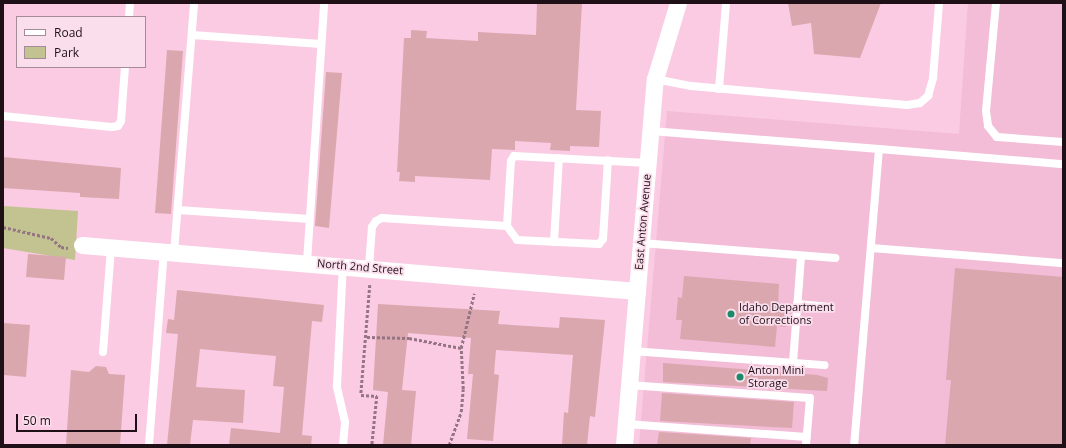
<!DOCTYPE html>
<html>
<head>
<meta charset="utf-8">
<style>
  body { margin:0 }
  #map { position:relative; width:1066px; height:448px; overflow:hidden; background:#facbe2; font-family:"Open Sans",sans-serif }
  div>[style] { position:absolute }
  .built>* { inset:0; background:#f3bcd7 }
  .green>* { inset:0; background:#c3c291 }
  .building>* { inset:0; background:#daa7af }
  .path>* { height:2.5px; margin-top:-1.25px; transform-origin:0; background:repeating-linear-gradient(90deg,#957484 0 3px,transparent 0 5px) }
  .service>* { height:8px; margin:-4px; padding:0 4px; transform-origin:4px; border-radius:4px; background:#fff }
  .minor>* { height:17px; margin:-8.5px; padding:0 8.5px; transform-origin:8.5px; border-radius:8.5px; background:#fff }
  .dots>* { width:11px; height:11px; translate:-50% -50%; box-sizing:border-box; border:2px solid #fbdeec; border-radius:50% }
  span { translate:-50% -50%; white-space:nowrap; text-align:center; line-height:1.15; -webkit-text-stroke:3.5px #fbdeec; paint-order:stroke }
  .street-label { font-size:11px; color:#1f0f17 }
  .poi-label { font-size:11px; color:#1f0f17 }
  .left { translate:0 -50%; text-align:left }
  .frame { position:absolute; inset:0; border:4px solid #1f0f17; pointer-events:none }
  .legend { position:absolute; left:16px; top:16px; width:130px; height:52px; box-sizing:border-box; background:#fbdeec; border:1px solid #a38b97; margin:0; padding:5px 7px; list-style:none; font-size:12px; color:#1f0f17 }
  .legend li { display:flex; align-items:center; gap:8px; height:20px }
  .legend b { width:20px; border:1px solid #a38b97 }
  .scale { position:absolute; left:16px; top:414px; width:121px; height:18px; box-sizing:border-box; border:2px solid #1f0f17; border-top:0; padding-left:5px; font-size:12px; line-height:14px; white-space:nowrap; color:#1f0f17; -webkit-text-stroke:3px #fbdeec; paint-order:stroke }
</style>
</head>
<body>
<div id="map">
  <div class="built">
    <div style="clip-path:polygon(968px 3px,1063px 3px,1063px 445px,639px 445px,667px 111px,959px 134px)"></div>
  </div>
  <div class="green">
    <div style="clip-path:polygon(3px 206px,78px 211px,75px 260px,3px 248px)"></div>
  </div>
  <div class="building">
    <div style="clip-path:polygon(537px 3px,582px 3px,576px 110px,601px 111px,599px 147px,570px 146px,570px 151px,550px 150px,551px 143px,515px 141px,515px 150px,492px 149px,490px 180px,415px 176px,415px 182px,399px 181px,400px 172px,397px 172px,404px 38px,411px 38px,411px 30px,427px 31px,426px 38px,478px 41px,478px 32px,536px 35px)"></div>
    <div style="clip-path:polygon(788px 3px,881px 3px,860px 58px,814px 54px,811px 23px,792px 26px)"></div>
    <div style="clip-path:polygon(167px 50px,183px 51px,171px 214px,155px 213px)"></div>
    <div style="clip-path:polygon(326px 72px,342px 73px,329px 228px,315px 226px)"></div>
    <div style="clip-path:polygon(3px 157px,121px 168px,119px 199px,80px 197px,80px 193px,3px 188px)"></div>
    <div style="clip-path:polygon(28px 254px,66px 257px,64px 280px,26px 277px)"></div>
    <div style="clip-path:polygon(955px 268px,1063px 277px,1063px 445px,945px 445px,951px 380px,946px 380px)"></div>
    <div style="clip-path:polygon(684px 276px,779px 284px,778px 308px,787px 308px,786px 327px,777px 326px,775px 347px,680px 339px,682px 320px,676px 320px,678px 297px,682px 298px)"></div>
    <div style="clip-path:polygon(177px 290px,324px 305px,322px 322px,312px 321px,302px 435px,312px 436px,311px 445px,229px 445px,231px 428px,280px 433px,284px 387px,273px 386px,276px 356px,200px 349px,196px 387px,245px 390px,243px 423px,193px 420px,190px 445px,167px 445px,178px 334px,166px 333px,168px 319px,174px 320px)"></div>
    <div style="clip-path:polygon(378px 304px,500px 311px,498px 324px,559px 328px,560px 317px,605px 320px,595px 417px,590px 416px,587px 445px,562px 445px,564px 412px,568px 413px,573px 355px,496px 350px,494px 374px,499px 375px,493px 441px,467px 439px,473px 374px,468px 374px,471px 338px,408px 333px,402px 390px,416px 391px,411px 445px,383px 445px,388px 392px,373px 390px)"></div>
    <div style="clip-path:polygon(3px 323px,30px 325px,26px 377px,4px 375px)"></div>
    <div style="clip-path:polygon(663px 363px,817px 375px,828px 378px,827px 391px,663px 382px)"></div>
    <div style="clip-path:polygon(96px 366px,106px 367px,109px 374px,125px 375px,120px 445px,66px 445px,71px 370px,89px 372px)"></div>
    <div style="clip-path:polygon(662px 393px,794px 402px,792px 428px,660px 421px)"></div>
    <div style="clip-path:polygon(659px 432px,751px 438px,750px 445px,657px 445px)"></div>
  </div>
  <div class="path">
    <div style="left:3px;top:227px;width:49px;rotate:12.9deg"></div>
    <div style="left:51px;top:238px;width:13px;rotate:42deg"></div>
    <div style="left:61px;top:247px;width:7px;rotate:8deg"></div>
    <div style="left:370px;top:285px;width:110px;rotate:94.7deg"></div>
    <div style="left:361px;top:395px;width:16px;rotate:4deg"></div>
    <div style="left:377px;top:396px;width:49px;rotate:95.8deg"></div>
    <div style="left:367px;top:337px;width:42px;rotate:1.4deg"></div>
    <div style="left:409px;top:338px;width:53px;rotate:10.9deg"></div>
    <div style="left:449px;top:445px;width:35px;rotate:-70deg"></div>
    <div style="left:461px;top:412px;width:23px;rotate:-85deg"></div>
    <div style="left:463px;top:389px;width:41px;rotate:-92.8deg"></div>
    <div style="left:461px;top:348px;width:56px;rotate:-76.5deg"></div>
  </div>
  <div class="service">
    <div style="left:996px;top:3px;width:108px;rotate:95.3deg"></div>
    <div style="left:986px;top:111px;width:15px;rotate:82deg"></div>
    <div style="left:988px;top:126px;width:14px;rotate:51deg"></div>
    <div style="left:997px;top:137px;width:66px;rotate:4.3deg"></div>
    <div style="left:129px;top:17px;width:14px;rotate:-86deg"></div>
    <div style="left:192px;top:35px;width:129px;rotate:4deg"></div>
    <div style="left:655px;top:79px;width:37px;rotate:11deg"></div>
    <div style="left:691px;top:86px;width:217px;rotate:5deg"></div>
    <div style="left:907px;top:105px;width:13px;rotate:-9deg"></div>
    <div style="left:920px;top:103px;width:11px;rotate:-41deg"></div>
    <div style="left:928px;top:96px;width:19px;rotate:-74deg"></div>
    <div style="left:933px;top:78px;width:75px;rotate:-85.4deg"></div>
    <div style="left:719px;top:89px;width:86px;rotate:-85.3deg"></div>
    <div style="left:3px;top:116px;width:109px;rotate:5.8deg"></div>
    <div style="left:111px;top:127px;width:7px;rotate:-8deg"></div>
    <div style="left:118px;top:126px;width:6px;rotate:-59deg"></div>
    <div style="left:121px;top:121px;width:54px;rotate:-85.8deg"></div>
    <div style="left:651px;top:131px;width:229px;rotate:4.5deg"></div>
    <div style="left:879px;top:149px;width:297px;rotate:94.8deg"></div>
    <div style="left:879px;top:149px;width:185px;rotate:4.7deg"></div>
    <div style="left:178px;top:210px;width:132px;rotate:3.9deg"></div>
    <div style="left:507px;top:226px;width:65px;rotate:-86.5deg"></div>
    <div style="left:511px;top:161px;width:6px;rotate:-59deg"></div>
    <div style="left:514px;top:156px;width:134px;rotate:3deg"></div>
    <div style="left:554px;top:242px;width:84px;rotate:-86.6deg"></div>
    <div style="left:641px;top:243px;width:195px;rotate:4.4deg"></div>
    <div style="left:871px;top:248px;width:193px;rotate:4.5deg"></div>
    <div style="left:174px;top:253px;width:251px;rotate:-85.4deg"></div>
    <div style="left:307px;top:262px;width:260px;rotate:-86.2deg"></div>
    <div style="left:369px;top:267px;width:40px;rotate:-85.7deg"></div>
    <div style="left:372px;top:227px;width:7px;rotate:-56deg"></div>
    <div style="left:376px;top:221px;width:7px;rotate:-27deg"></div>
    <div style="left:382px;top:218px;width:125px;rotate:3.7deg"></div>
    <div style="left:507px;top:226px;width:17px;rotate:54deg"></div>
    <div style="left:517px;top:240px;width:82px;rotate:2.8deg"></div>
    <div style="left:599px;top:244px;width:6px;rotate:-51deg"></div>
    <div style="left:603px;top:239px;width:79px;rotate:-86.4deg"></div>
    <div style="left:797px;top:304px;width:34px;rotate:5deg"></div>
    <div style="left:632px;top:351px;width:193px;rotate:4.2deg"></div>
    <div style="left:103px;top:352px;width:104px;rotate:-85.6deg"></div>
    <div style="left:793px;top:363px;width:107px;rotate:-85.7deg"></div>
    <div style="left:629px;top:385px;width:181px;rotate:4.1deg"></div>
    <div style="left:810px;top:398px;width:47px;rotate:94.9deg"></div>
    <div style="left:626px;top:424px;width:181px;rotate:4.1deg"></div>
    <div style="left:149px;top:445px;width:194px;rotate:-85.6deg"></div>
    <div style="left:343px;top:445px;width:23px;rotate:-85deg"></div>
    <div style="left:345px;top:422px;width:37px;rotate:-103deg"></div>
    <div style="left:337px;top:386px;width:121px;rotate:-87.2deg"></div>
  </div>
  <div class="minor">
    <div style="left:82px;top:245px;width:557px;rotate:4.74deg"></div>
    <div style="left:624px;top:445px;width:367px;rotate:-85.2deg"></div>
    <div style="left:655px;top:79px;width:79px;rotate:-73.2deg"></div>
  </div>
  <div class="dots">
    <div style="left:731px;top:314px;background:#1a8a69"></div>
    <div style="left:740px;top:377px;background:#1a8a69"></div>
  </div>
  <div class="street-label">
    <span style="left:643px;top:222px;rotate:-85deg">East Anton Avenue</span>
    <span style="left:360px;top:267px;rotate:5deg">North 2nd Street</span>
  </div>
  <div class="poi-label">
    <span class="left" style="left:739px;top:314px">Idaho Department<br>of Corrections</span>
    <span class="left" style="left:748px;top:377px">Anton Mini<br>Storage</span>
  </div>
  <div class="frame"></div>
  <ul class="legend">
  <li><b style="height:5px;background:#fff"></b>Road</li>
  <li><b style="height:11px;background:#c3c291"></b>Park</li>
  </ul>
  <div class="scale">50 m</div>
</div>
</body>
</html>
